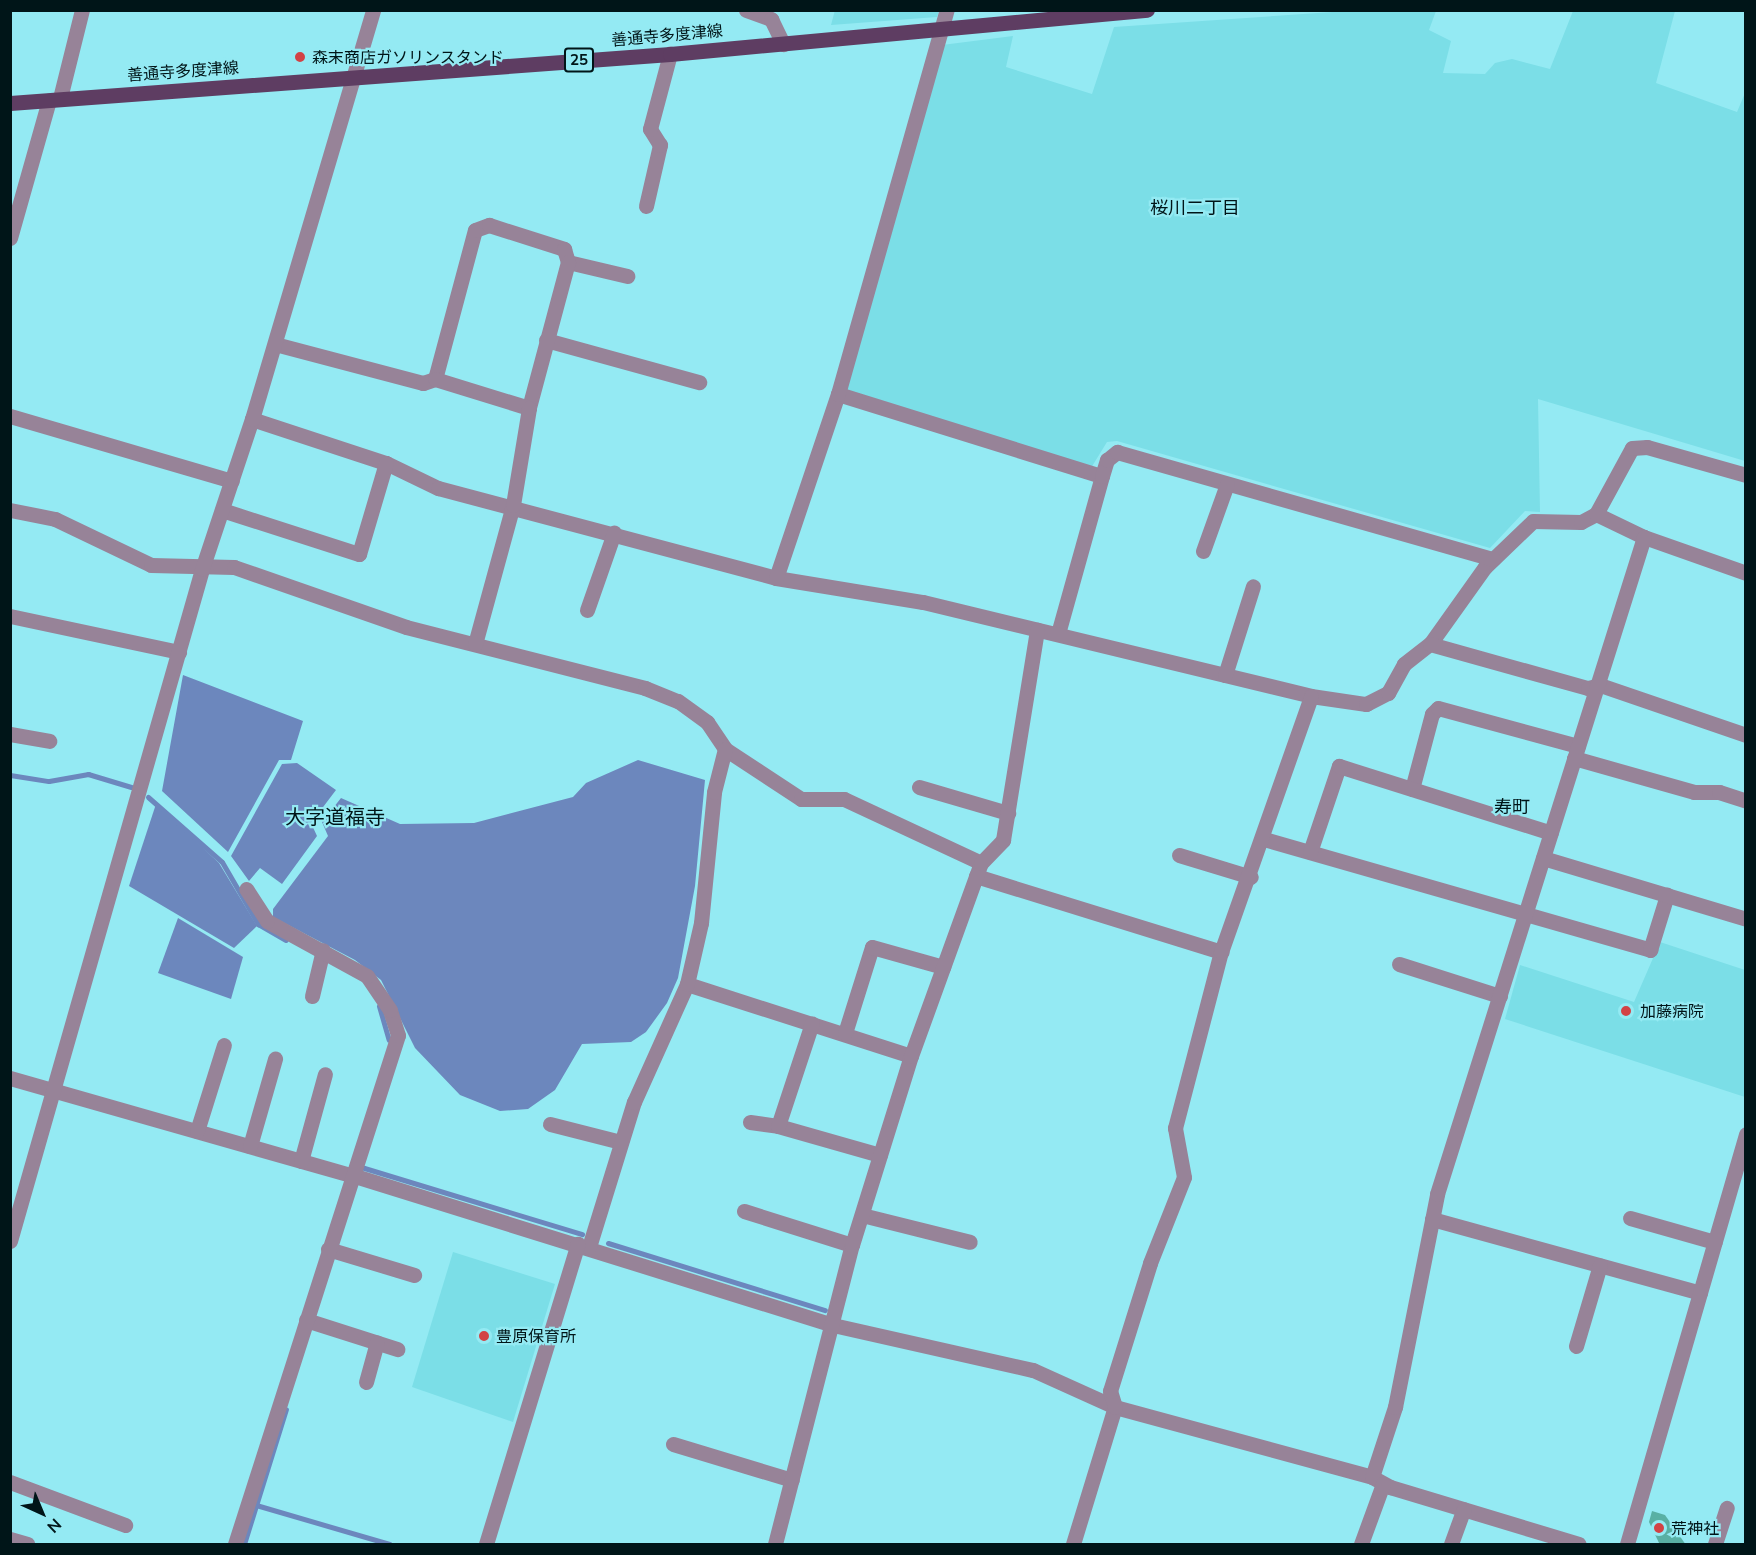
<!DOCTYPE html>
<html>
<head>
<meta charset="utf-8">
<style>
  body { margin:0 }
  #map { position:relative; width:1756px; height:1555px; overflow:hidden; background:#94eaf3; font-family:Mulish,"Noto Sans JP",sans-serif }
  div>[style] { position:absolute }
  .built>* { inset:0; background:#7bdee7 }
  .water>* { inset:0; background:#6c87bd }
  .stream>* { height:5px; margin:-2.5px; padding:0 2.5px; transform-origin:2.5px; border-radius:2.5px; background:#6c87bd }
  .building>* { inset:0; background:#59b0a4 }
  .street>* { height:15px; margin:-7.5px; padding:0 7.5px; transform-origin:7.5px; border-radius:7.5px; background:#978398 }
  .primary>* { height:15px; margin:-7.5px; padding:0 7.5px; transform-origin:7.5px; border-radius:7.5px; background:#5e3d62 }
  .dots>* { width:16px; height:16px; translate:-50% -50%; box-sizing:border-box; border:3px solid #94eaf3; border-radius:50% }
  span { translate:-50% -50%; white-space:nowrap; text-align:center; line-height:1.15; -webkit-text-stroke:4.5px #94eaf3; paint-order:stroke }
  .shield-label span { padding:2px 4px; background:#94eaf3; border:2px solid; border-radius:4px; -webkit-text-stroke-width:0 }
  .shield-label { font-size:15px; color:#001518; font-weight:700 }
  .street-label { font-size:16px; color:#001518 }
  .poi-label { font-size:16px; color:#001518 }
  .left { translate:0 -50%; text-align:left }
  .neighbourhood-label { font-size:18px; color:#001518 }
  .quarter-label { font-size:20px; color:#001518 }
  .frame { position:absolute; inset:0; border:12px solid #001518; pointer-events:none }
  .north { position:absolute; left:12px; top:1483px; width:60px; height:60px; -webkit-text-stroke:4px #94eaf3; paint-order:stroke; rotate:136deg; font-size:16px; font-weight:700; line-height:24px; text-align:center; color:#001518 }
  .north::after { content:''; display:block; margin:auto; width:21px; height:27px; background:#001518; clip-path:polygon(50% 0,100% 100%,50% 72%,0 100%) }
</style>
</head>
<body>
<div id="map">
  <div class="built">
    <div style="clip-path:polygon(835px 10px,939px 10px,939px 11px,937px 17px,831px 25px)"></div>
    <div style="clip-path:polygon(1347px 11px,1436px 11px,1429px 30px,1451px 41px,1443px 73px,1485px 74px,1495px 63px,1512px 59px,1550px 69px,1573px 11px,1675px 11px,1656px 83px,1737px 112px,1745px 93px,1745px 461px,1538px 399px,1540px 512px,1525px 511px,1490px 548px,1117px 441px,1107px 442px,1091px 468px,846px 390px,942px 45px,1013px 36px,1006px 67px,1092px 94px,1114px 27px)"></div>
    <div style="clip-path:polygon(1660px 942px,1745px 970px,1745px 1097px,1505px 1019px,1520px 965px,1634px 1002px)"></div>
    <div style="clip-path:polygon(453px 1252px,555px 1284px,513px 1422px,412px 1387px)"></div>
  </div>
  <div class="water">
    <div style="clip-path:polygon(183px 675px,303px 721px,291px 760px,279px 760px,228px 852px,162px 791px)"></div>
    <div style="clip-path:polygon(638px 760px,705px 780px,695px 886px,678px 978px,667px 1003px,646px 1032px,631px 1042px,582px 1044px,555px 1090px,528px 1109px,500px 1111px,460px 1095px,415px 1048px,381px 980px,355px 960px,273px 917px,273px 909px,328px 836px,322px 822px,341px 798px,400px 824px,474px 823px,573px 797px,586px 783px)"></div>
    <div style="clip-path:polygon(297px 763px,336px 790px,311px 823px,317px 836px,282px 884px,260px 868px,249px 881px,231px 856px,282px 764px)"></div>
    <div style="clip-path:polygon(156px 804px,219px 863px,257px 926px,234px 948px,129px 886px)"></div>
    <div style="clip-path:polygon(178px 918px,243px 957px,231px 999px,158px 973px)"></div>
  </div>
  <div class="stream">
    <div style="left:10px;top:775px;width:39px;rotate:9deg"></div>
    <div style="left:49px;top:781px;width:40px;rotate:-10deg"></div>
    <div style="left:88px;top:774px;width:45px;rotate:16.8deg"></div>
    <div style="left:148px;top:797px;width:98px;rotate:41.3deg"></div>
    <div style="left:222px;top:862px;width:72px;rotate:59.9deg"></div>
    <div style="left:258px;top:924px;width:32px;rotate:30deg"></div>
    <div style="left:379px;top:1006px;width:35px;rotate:74deg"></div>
    <div style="left:361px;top:1167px;width:231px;rotate:16.9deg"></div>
    <div style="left:608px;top:1243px;width:227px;rotate:17.2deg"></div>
    <div style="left:256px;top:1505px;width:139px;rotate:16.3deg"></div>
    <div style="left:244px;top:1544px;width:141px;rotate:-72.7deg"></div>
  </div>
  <div class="building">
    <div style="clip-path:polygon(1652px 1511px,1665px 1515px,1686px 1545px,1660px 1545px,1649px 1522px)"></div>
  </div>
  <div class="street">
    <div style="left:746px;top:10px;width:27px;rotate:20deg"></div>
    <div style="left:771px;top:19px;width:28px;rotate:64deg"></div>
    <div style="left:60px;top:98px;width:91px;rotate:-76deg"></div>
    <div style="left:646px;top:206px;width:63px;rotate:-77.1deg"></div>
    <div style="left:660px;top:145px;width:19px;rotate:-122deg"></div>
    <div style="left:650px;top:129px;width:78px;rotate:-75.1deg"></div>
    <div style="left:10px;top:238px;width:143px;rotate:-74.2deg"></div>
    <div style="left:568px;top:262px;width:61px;rotate:13.3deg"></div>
    <div style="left:546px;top:340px;width:159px;rotate:15.4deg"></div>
    <div style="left:275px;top:344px;width:153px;rotate:14.8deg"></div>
    <div style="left:423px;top:383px;width:13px;rotate:-18deg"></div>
    <div style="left:435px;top:379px;width:154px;rotate:-75deg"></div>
    <div style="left:475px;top:230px;width:15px;rotate:-20deg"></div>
    <div style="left:489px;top:225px;width:79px;rotate:17.7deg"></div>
    <div style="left:564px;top:249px;width:14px;rotate:73deg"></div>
    <div style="left:568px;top:262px;width:151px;rotate:105deg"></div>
    <div style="left:529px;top:408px;width:98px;rotate:-162.9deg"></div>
    <div style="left:838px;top:394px;width:276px;rotate:17.3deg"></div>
    <div style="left:1102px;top:476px;width:164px;rotate:105.6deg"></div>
    <div style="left:10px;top:416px;width:231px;rotate:16.3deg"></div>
    <div style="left:252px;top:419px;width:141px;rotate:18.2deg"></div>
    <div style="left:386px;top:463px;width:58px;rotate:25.7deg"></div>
    <div style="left:438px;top:488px;width:350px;rotate:14.9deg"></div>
    <div style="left:776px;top:578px;width:149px;rotate:9.3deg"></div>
    <div style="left:923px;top:602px;width:399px;rotate:13.6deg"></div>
    <div style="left:1311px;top:696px;width:56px;rotate:8.3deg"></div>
    <div style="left:1366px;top:704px;width:25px;rotate:-27deg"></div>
    <div style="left:1388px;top:693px;width:33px;rotate:-61deg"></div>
    <div style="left:1404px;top:664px;width:33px;rotate:-38deg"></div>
    <div style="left:1430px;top:644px;width:95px;rotate:-54.5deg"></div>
    <div style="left:1485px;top:567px;width:66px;rotate:-43.8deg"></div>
    <div style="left:1533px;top:521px;width:48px;rotate:1.2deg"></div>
    <div style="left:1581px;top:522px;width:17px;rotate:-28deg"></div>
    <div style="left:1596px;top:514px;width:75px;rotate:-61.4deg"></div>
    <div style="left:1632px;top:448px;width:15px;rotate:-4deg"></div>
    <div style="left:1647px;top:447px;width:103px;rotate:15.8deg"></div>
    <div style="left:1102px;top:476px;width:17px;rotate:-73deg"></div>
    <div style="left:1107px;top:460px;width:13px;rotate:-39deg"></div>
    <div style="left:1117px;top:452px;width:391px;rotate:15.9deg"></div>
    <div style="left:10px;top:510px;width:46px;rotate:11.3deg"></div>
    <div style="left:55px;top:519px;width:106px;rotate:25.6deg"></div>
    <div style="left:151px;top:565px;width:83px;rotate:1.4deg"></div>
    <div style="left:234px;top:567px;width:182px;rotate:19.2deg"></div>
    <div style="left:406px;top:627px;width:247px;rotate:14.3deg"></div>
    <div style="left:645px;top:688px;width:35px;rotate:22deg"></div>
    <div style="left:678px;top:701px;width:36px;rotate:36deg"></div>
    <div style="left:707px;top:722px;width:32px;rotate:56deg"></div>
    <div style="left:725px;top:749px;width:91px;rotate:33.3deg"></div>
    <div style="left:801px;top:799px;width:43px"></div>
    <div style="left:844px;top:799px;width:151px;rotate:25deg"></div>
    <div style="left:222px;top:510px;width:144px;rotate:17.8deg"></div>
    <div style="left:359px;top:554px;width:95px;rotate:-73.5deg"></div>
    <div style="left:1596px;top:514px;width:53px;rotate:25.6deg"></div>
    <div style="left:1644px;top:537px;width:108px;rotate:19.4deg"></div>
    <div style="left:1203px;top:551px;width:71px;rotate:-70.3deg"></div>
    <div style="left:776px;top:578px;width:194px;rotate:-71.4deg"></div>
    <div style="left:838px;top:394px;width:399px;rotate:-74.2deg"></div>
    <div style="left:587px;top:610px;width:82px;rotate:-70.7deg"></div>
    <div style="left:10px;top:616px;width:173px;rotate:12deg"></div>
    <div style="left:475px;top:644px;width:144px;rotate:-74.7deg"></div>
    <div style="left:513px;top:505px;width:98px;rotate:-80.6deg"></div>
    <div style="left:1430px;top:644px;width:164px;rotate:15.6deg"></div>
    <div style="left:1588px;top:688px;width:12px;rotate:-14deg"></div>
    <div style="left:1600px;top:685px;width:154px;rotate:18.9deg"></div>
    <div style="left:1225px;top:675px;width:93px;rotate:-72.5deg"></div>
    <div style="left:10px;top:734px;width:40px;rotate:10deg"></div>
    <div style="left:1574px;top:758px;width:125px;rotate:15.8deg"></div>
    <div style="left:1694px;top:792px;width:25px"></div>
    <div style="left:1719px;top:792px;width:28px;rotate:18deg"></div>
    <div style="left:919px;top:787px;width:93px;rotate:16.3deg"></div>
    <div style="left:1412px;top:789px;width:78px;rotate:-75.1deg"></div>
    <div style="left:1432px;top:714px;width:8px;rotate:-45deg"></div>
    <div style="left:1438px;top:708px;width:145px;rotate:15.2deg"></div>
    <div style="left:1264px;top:839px;width:402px;rotate:16deg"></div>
    <div style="left:1650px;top:950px;width:58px;rotate:-72.8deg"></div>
    <div style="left:1310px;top:852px;width:91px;rotate:-71.4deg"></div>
    <div style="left:1339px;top:766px;width:222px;rotate:17.5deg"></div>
    <div style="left:1179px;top:855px;width:75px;rotate:17deg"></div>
    <div style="left:1543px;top:858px;width:212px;rotate:16.7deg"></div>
    <div style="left:976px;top:876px;width:257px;rotate:17.2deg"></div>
    <div style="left:1399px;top:964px;width:106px;rotate:17.6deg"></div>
    <div style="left:687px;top:984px;width:235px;rotate:17.8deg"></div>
    <div style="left:312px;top:996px;width:47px;rotate:-76.6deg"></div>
    <div style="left:845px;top:1033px;width:90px;rotate:-72.6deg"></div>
    <div style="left:872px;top:947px;width:74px;rotate:15.7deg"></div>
    <div style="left:10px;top:1078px;width:359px;rotate:15.9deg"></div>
    <div style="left:355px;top:1176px;width:501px;rotate:17.31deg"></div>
    <div style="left:833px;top:1325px;width:205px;rotate:12.7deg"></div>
    <div style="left:1033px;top:1370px;width:90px;rotate:24.3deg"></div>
    <div style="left:1115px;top:1407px;width:266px;rotate:15.2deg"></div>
    <div style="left:1372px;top:1477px;width:21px;rotate:29deg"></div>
    <div style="left:1390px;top:1487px;width:197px;rotate:16.8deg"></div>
    <div style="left:750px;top:1122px;width:28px;rotate:8deg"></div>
    <div style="left:778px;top:1126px;width:106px;rotate:15.9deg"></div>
    <div style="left:550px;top:1124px;width:73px;rotate:14.2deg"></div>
    <div style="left:778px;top:1126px;width:108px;rotate:-71.7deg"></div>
    <div style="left:197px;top:1131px;width:90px;rotate:-72.6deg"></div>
    <div style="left:250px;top:1146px;width:91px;rotate:-74deg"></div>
    <div style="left:301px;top:1161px;width:90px;rotate:-74.6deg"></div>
    <div style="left:744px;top:1211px;width:113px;rotate:17.5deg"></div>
    <div style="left:862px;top:1215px;width:111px;rotate:14deg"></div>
    <div style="left:1630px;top:1218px;width:88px;rotate:15.8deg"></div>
    <div style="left:1432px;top:1219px;width:278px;rotate:15.4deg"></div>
    <div style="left:10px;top:1241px;width:699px;rotate:-74.05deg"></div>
    <div style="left:202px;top:569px;width:158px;rotate:-71.6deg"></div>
    <div style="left:252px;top:419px;width:427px;rotate:-73.5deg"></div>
    <div style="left:589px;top:1247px;width:152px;rotate:-72.8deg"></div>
    <div style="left:634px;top:1102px;width:129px;rotate:-65.8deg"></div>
    <div style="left:687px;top:984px;width:63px;rotate:-77.1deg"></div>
    <div style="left:701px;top:923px;width:132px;rotate:-84.3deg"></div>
    <div style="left:714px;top:792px;width:44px;rotate:-75.7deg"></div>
    <div style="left:328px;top:1249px;width:90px;rotate:16.8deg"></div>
    <div style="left:306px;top:1320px;width:96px;rotate:17.7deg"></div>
    <div style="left:1576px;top:1346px;width:84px;rotate:-73.5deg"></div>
    <div style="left:366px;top:1382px;width:41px;rotate:-74.6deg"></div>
    <div style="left:673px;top:1444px;width:124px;rotate:16.8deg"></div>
    <div style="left:1372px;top:1477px;width:74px;rotate:-71.8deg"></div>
    <div style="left:1395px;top:1407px;width:217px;rotate:-78.8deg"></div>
    <div style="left:1437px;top:1194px;width:689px;rotate:-72.51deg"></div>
    <div style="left:10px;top:1482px;width:123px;rotate:20.5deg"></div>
    <div style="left:10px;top:1539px;width:18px;rotate:16deg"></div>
    <div style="left:235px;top:1544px;width:534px;rotate:-72.24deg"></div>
    <div style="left:398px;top:1035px;width:26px;rotate:-108deg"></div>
    <div style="left:390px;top:1010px;width:41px;rotate:-124.1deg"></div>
    <div style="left:367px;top:976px;width:114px;rotate:-151.2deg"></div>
    <div style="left:267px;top:921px;width:38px;rotate:-123deg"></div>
    <div style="left:486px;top:1544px;width:314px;rotate:-73deg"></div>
    <div style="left:775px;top:1544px;width:309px;rotate:-75.6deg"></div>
    <div style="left:852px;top:1245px;width:198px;rotate:-72.7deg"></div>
    <div style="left:911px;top:1056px;width:205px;rotate:-70.1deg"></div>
    <div style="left:981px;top:863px;width:32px;rotate:-46deg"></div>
    <div style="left:1003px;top:840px;width:213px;rotate:-80.8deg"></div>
    <div style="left:1073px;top:1544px;width:143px;rotate:-73deg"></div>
    <div style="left:1115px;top:1407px;width:17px;rotate:-107deg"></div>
    <div style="left:1110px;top:1391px;width:134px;rotate:-72.6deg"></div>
    <div style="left:1150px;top:1263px;width:92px;rotate:-68.4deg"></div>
    <div style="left:1184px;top:1177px;width:50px;rotate:-100.4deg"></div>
    <div style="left:1175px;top:1128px;width:182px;rotate:-75.4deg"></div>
    <div style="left:1221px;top:952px;width:271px;rotate:-70.6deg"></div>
    <div style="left:1361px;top:1544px;width:64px;rotate:-69.9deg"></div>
    <div style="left:1451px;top:1544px;width:37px;rotate:-70deg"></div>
    <div style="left:1627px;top:1544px;width:427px;rotate:-73.8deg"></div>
    <div style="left:1715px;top:1544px;width:38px;rotate:-72deg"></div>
  </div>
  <div class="primary">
    <div style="left:10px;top:103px;width:662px;rotate:-4.25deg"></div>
    <div style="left:670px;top:54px;width:479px;rotate:-5.3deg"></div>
  </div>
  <div class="dots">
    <div style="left:300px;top:57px;background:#d24245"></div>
    <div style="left:1626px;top:1011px;background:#d24245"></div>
    <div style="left:484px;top:1336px;background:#d24245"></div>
    <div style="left:1659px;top:1528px;background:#d24245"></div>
  </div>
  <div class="shield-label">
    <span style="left:579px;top:60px">25</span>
  </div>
  <div class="street-label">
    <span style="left:667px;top:35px;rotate:-5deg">善通寺多度津線</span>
    <span style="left:183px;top:71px;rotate:-4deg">善通寺多度津線</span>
  </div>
  <div class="poi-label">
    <span class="left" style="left:312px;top:57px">森末商店ガソリンスタンド</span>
    <span class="left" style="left:1640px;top:1011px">加藤病院</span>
    <span class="left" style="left:496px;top:1336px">豊原保育所</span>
    <span class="left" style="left:1671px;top:1528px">荒神社</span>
  </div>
  <div class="neighbourhood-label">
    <span style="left:1195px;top:208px">桜川二丁目</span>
    <span style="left:1512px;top:807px">寿町</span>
  </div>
  <div class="quarter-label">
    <span style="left:335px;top:816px">大字道福寺</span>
  </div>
  <div class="frame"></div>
  <div class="north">N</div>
</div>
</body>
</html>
